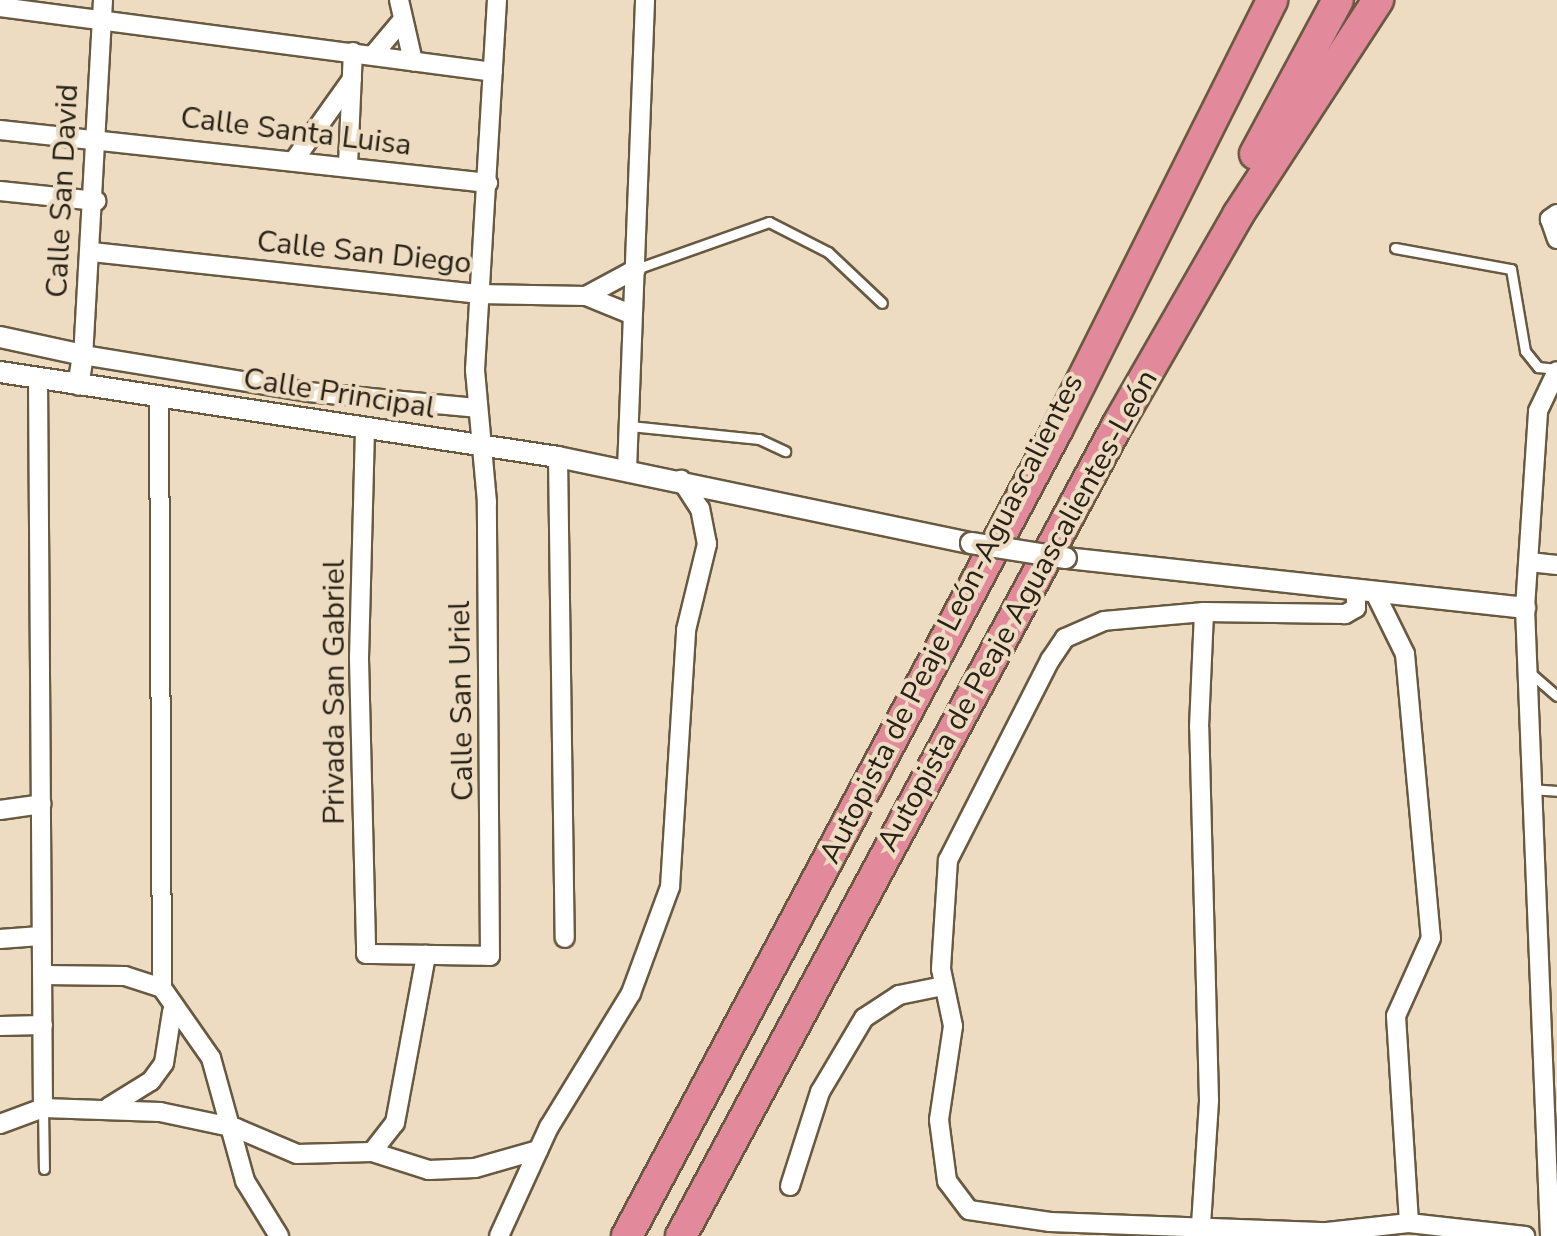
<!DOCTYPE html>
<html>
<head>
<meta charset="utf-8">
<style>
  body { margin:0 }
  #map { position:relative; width:1557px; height:1236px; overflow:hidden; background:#eddcc1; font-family:"Nunito Sans",sans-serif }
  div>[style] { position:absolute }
  .roads { filter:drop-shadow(2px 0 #685941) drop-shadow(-2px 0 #685941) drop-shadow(0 2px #685941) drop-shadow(0 -2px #685941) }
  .service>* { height:9px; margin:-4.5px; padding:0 4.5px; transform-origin:4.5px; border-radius:4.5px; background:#fff }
  .minor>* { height:18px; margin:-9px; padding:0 9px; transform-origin:9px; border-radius:9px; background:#fff }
  .tertiary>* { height:20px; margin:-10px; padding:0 10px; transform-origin:10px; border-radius:10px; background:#fff }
  .motorway>* { height:30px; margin:-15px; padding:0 15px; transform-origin:15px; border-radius:15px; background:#e2899b }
  .bridges { filter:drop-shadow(2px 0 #685941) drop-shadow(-2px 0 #685941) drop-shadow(0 2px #685941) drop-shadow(0 -2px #685941) }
  .tertiary-bridge>* { height:20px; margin:-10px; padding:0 10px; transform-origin:10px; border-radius:10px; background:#fff }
  span { translate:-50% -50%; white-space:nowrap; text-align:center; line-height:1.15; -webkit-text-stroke:8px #eddcc1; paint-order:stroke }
  .street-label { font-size:30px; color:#282117 }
</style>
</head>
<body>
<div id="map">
  <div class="roads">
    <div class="service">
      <div style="left:1395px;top:248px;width:118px;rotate:10.3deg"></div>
      <div style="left:1511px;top:269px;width:83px;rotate:80.3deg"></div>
      <div style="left:1525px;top:351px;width:21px;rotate:51deg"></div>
      <div style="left:1538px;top:367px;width:19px;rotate:6deg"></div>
      <div style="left:636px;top:269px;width:141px;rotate:-19.5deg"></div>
      <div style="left:769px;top:222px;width:66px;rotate:27deg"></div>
      <div style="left:828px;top:252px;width:74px;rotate:43.4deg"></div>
      <div style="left:630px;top:426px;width:130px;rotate:5.8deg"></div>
      <div style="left:759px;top:439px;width:29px;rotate:25deg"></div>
      <div style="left:1528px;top:671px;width:38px;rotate:41deg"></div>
      <div style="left:1530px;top:789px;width:27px;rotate:4deg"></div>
      <div style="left:43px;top:1108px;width:61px;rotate:89.1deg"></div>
    </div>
    <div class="minor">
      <div style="left:103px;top:0;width:356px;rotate:93.2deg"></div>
      <div style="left:83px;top:355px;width:228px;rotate:9.3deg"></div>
      <div style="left:308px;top:392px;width:169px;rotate:5.4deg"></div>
      <div style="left:399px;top:0;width:63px;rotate:77.1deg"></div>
      <div style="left:0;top:7px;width:497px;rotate:7.5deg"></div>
      <div style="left:373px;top:55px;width:42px;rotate:-49.8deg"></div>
      <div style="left:0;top:130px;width:491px;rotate:6.2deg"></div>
      <div style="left:295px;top:159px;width:98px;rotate:-54.5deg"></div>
      <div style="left:348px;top:165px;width:113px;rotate:-87.5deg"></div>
      <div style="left:0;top:191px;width:97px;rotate:5.9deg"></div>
      <div style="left:1557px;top:214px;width:9px;rotate:144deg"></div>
      <div style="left:1550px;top:219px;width:21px;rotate:71deg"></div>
      <div style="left:92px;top:252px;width:388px;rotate:6.2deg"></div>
      <div style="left:478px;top:294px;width:108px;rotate:1.1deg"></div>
      <div style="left:586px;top:296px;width:45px;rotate:22deg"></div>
      <div style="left:586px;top:296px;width:57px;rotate:-28.4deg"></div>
      <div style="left:38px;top:378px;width:730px;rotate:89.61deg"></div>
      <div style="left:159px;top:398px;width:590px;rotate:89.71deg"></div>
      <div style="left:162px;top:988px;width:85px;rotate:55deg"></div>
      <div style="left:211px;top:1058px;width:128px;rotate:74.5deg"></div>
      <div style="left:245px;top:1181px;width:65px;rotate:58.3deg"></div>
      <div style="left:365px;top:429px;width:230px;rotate:91.5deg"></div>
      <div style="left:359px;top:659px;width:295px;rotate:88.6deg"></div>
      <div style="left:366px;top:954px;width:124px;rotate:0.9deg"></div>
      <div style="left:490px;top:956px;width:454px;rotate:-90.4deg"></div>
      <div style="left:487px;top:502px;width:133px;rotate:-95.2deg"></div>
      <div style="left:475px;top:370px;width:371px;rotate:-86.6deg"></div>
      <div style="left:558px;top:457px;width:481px;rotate:89.2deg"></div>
      <div style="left:627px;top:470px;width:470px;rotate:-87.8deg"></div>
      <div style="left:1529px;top:562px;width:28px;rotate:6deg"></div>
      <div style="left:1356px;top:590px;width:18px;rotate:90deg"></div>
      <div style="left:1356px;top:608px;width:13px;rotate:151deg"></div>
      <div style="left:1345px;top:614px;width:141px;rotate:-179.2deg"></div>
      <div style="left:1204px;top:612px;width:100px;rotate:174.9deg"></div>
      <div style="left:1104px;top:621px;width:43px;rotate:156.4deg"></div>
      <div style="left:1065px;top:638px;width:27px;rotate:124deg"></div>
      <div style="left:1050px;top:660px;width:225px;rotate:117deg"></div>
      <div style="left:948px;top:860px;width:109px;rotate:93.7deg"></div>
      <div style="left:941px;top:969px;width:58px;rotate:78.1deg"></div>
      <div style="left:953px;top:1026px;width:95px;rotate:98.5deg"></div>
      <div style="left:939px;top:1120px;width:62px;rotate:82.5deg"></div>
      <div style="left:947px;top:1181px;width:36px;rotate:53deg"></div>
      <div style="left:969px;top:1210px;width:82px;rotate:8.4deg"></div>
      <div style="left:1050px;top:1222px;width:277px;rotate:2.1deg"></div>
      <div style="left:1327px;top:1232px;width:82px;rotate:-6.3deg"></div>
      <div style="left:1409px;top:1223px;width:117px;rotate:6.4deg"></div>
      <div style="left:1374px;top:591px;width:70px;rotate:63.8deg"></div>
      <div style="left:1405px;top:654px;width:285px;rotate:84.8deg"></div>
      <div style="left:1431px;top:938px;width:85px;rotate:114.2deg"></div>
      <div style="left:1396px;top:1016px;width:207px;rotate:86.4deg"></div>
      <div style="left:0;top:810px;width:42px;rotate:-8.1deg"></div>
      <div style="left:0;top:939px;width:40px;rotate:-4.3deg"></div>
      <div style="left:43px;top:975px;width:82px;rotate:0.7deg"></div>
      <div style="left:125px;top:976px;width:39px;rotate:18deg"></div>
      <div style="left:0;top:1026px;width:43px;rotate:-1.3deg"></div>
      <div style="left:109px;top:1107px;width:49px;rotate:-31.8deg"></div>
      <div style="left:151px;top:1081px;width:22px;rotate:-54deg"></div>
      <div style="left:164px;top:1063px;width:52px;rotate:-81.1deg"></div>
      <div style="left:0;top:1124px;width:46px;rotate:-20.4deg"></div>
      <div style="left:43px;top:1108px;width:117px;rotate:2deg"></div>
      <div style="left:160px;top:1112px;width:78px;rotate:11.9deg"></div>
      <div style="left:236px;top:1128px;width:66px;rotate:23.1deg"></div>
      <div style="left:297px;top:1154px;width:75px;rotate:-1.5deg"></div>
      <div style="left:372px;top:1152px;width:60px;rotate:17.5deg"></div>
      <div style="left:429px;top:1170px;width:46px;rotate:-2.5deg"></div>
      <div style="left:475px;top:1168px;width:66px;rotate:-15.9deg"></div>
      <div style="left:372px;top:1152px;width:37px;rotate:-52deg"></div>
      <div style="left:395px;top:1123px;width:171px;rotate:-79.5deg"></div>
      <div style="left:790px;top:1186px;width:99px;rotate:-72.3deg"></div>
      <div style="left:820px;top:1092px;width:86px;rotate:-59.3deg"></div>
      <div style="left:864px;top:1018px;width:42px;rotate:-33.3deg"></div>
      <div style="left:899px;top:995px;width:45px;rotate:-11.6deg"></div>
      <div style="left:1201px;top:1225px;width:125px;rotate:-86.3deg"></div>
      <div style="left:1209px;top:1100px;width:373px;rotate:-91.5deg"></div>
      <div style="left:1199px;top:727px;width:115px;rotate:-87.5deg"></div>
      <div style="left:499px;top:1236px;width:120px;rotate:-65.4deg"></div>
      <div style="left:549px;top:1127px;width:157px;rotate:-58.5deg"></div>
      <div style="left:631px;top:993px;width:113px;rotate:-69.8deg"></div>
      <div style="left:670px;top:887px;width:257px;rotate:-86.4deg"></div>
      <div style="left:686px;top:630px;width:89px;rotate:-76.3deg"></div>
      <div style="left:707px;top:544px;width:36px;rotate:-101deg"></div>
      <div style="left:700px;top:509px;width:35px;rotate:-123deg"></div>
      <div style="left:1550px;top:1236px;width:628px;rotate:-92.28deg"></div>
      <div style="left:1525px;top:608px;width:197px;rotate:-86.2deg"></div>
      <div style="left:1538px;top:411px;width:44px;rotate:-64.6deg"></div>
    </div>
    <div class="tertiary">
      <div style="left:0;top:337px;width:85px;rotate:12.2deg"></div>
      <div style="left:83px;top:355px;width:30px;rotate:99deg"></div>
      <div style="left:0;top:372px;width:564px;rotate:8.66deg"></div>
      <div style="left:558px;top:457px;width:422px;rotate:11.8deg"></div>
      <div style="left:1066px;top:558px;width:462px;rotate:6.2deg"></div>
    </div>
    <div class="motorway">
      <div style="left:1255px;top:154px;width:175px;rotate:-61.7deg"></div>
      <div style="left:627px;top:1236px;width:914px;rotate:-61.92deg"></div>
      <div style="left:1057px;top:430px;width:481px;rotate:-63.4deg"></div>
      <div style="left:681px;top:1236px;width:922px;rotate:-61.71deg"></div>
      <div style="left:1118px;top:424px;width:241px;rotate:-60.1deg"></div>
      <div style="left:1238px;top:215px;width:257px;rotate:-56.9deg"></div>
    </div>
  </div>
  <div class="bridges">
    <div class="tertiary-bridge">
      <div style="left:971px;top:543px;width:96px;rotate:9deg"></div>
    </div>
  </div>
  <div class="street-label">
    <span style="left:296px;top:132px;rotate:7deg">Calle Santa Luisa</span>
    <span style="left:63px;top:191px;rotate:-87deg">Calle San David</span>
    <span style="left:364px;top:253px;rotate:6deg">Calle San Diego</span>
    <span style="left:339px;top:394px;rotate:9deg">Calle Principal</span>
    <span style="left:1018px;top:611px;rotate:-61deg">Autopista de Peaje Aguascalientes-León</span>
    <span style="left:952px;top:619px;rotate:-63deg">Autopista de Peaje León-Aguascalientes</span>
    <span style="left:335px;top:692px;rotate:-90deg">Privada San Gabriel</span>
    <span style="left:462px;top:701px;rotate:-91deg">Calle San Uriel</span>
  </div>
</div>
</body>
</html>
